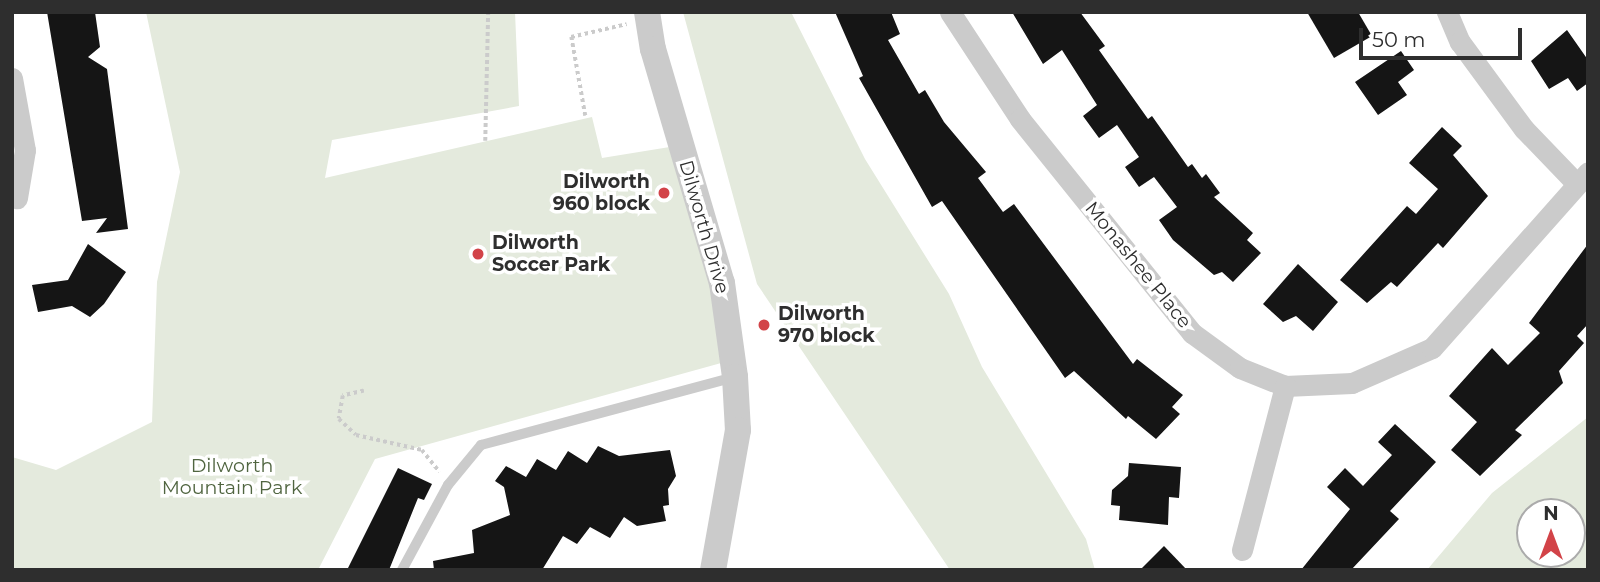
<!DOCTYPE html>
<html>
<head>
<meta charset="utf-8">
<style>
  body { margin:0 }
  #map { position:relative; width:1600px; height:582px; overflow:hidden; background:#fff; font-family:Montserrat,sans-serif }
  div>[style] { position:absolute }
  .green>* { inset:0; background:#e4eadd }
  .building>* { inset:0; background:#151515 }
  .path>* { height:3.5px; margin-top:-1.75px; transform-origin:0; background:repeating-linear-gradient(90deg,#cbcbcb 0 3.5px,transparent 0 7px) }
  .service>* { height:10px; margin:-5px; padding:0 5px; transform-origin:5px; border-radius:5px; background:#cbcbcb }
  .minor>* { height:21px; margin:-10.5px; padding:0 10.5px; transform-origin:10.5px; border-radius:10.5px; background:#cbcbcb }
  .tertiary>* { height:26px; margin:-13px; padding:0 13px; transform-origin:13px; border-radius:13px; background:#cbcbcb }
  .dots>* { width:19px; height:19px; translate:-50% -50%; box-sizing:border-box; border:4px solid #fff; border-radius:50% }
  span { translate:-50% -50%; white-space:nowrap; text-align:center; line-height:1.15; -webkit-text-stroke:7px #fff; paint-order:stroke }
  .poi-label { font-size:19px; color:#2e2e2e; font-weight:700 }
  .right { translate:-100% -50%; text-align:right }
  .left { translate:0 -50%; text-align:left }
  .street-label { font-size:19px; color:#2e2e2e }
  .park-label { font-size:19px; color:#506540 }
  .frame { position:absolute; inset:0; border:14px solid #2e2e2e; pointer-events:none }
  .north { position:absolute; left:1516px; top:498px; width:70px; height:70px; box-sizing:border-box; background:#fff; border:2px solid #ababab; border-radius:50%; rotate:0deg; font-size:19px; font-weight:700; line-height:28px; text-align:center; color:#2e2e2e }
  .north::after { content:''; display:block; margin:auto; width:24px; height:32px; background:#d24348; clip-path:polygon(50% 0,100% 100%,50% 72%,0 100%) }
  .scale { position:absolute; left:1359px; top:28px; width:163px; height:32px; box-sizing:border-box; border:4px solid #2e2e2e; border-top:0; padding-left:9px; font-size:21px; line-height:24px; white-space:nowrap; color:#2e2e2e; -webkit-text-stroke:5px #fff; paint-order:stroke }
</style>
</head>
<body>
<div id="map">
  <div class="green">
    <div style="clip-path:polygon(146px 12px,515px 12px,519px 106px,332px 140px,325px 178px,592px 117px,602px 158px,682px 145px,732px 360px,375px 459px,318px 570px,12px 570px,12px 457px,56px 470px,152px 422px,157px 282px,180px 172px)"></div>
    <div style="clip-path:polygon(683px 12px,791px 12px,865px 159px,949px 294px,982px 367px,1086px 539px,1095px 570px,950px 570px,757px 284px)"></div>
    <div style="clip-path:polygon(evenodd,1588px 417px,1588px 570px,1427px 570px,1492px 493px,1588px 417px,1572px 512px,1572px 554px,1530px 554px,1530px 512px,1572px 512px)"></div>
  </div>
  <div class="building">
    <div style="clip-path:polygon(47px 12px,95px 12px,100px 47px,88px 57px,107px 69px,128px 229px,96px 233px,107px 218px,82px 221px)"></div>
    <div style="clip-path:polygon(835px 12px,891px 12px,900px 34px,888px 40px,919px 94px,925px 90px,944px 122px,986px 172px,978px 178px,1003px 212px,1014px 204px,1133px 364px,1137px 359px,1183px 395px,1172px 407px,1180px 414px,1156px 439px,1128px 416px,1126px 419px,1074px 371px,1065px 378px,942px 201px,932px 207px,859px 78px,863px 76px)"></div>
    <div style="clip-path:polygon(1012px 12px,1080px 12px,1105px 46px,1099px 50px,1148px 119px,1152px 116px,1188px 167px,1192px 164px,1202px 178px,1206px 174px,1220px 193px,1214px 197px,1253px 233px,1247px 240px,1261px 253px,1233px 282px,1222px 272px,1214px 275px,1173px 240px,1159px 220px,1177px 207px,1154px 177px,1139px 187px,1125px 167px,1139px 157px,1117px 125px,1099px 138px,1083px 116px,1097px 105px,1062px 50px,1043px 64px)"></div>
    <div style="clip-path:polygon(1307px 12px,1358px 12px,1372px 36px,1334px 58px)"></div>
    <div style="clip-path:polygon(1567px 30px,1588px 60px,1588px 83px,1577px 91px,1568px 78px,1549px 89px,1531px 61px)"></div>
    <div style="clip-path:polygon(1401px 51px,1414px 70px,1398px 82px,1407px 95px,1378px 115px,1355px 82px)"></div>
    <div style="clip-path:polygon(1442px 127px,1462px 146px,1453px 155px,1488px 196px,1443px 248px,1438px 243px,1397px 287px,1391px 282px,1367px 303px,1340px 280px,1407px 206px,1416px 214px,1438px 189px,1409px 163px)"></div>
    <div style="clip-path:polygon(88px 244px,126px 272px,104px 304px,90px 317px,72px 306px,38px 312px,32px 285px,68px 280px)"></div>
    <div style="clip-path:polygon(1588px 244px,1588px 324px,1577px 336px,1584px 343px,1559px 371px,1563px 383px,1515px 430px,1522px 435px,1480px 476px,1451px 450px,1477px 422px,1449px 396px,1492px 348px,1508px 365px,1540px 333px,1529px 323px)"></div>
    <div style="clip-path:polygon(1298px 264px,1338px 302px,1313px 331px,1296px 316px,1283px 322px,1263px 304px)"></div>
    <div style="clip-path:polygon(1395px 424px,1436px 462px,1390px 511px,1399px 519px,1351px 570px,1301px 570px,1350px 509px,1327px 487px,1345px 468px,1363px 486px,1392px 455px,1378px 442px)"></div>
    <div style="clip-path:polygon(598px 446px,619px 456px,670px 450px,676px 476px,668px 489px,669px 505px,663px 506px,666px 521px,637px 526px,624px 517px,610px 538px,590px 527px,577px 544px,563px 536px,542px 570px,434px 570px,433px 561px,474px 553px,472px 530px,510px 515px,504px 487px,495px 481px,506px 466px,526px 477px,537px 459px,556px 470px,568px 451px,587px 463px)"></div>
    <div style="clip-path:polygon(1129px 463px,1181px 467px,1179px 498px,1169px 497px,1168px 525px,1119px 520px,1120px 506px,1111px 505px,1112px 490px,1128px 476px)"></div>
    <div style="clip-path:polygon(398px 468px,432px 484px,424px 500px,418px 498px,389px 570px,347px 570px)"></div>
    <div style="clip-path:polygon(1164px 546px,1187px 570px,1140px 570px)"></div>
  </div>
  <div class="path">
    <div style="left:585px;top:116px;width:80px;rotate:-100deg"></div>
    <div style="left:571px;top:37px;width:57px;rotate:-13.1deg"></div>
    <div style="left:485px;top:141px;width:129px;rotate:-88.7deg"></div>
    <div style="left:364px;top:391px;width:22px;rotate:167deg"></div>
    <div style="left:343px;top:396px;width:23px;rotate:100deg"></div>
    <div style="left:339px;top:419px;width:23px;rotate:43deg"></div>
    <div style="left:356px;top:435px;width:68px;rotate:12.8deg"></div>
    <div style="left:422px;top:450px;width:28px;rotate:51deg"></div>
  </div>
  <div class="service">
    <div style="left:402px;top:570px;width:97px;rotate:-61.6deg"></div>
    <div style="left:448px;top:485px;width:52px;rotate:-50.5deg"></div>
    <div style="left:481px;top:445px;width:263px;rotate:-15deg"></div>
  </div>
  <div class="minor">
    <div style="left:950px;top:12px;width:128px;rotate:56.8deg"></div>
    <div style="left:1020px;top:119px;width:275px;rotate:51.2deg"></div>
    <div style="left:1192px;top:333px;width:59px;rotate:36.1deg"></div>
    <div style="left:1240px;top:368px;width:48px;rotate:21.8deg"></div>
    <div style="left:1285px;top:386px;width:67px;rotate:-2.6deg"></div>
    <div style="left:1352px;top:383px;width:87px;rotate:-23.6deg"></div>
    <div style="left:1432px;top:348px;width:235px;rotate:-48.4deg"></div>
    <div style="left:1447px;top:12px;width:33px;rotate:67deg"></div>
    <div style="left:1460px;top:42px;width:108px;rotate:53.7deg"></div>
    <div style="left:1524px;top:129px;width:76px;rotate:46.1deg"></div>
    <div style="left:12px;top:78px;width:73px;rotate:79.8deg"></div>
    <div style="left:25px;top:150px;width:49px;rotate:99.5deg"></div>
    <div style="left:1242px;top:550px;width:170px;rotate:-75.3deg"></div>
  </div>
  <div class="tertiary">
    <div style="left:647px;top:12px;width:37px;rotate:81deg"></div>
    <div style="left:653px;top:49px;width:244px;rotate:73.6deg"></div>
    <div style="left:722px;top:283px;width:95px;rotate:82.1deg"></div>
    <div style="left:735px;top:377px;width:53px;rotate:86.8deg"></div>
    <div style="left:738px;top:430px;width:142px;rotate:100.1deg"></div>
  </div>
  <div class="dots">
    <div style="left:664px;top:193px;background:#d24348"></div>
    <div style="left:478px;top:254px;background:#d24348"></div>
    <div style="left:764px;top:325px;background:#d24348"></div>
  </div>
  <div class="poi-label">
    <span class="right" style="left:650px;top:193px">Dilworth<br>960 block</span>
    <span class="left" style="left:492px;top:254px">Dilworth<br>Soccer Park</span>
    <span class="left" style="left:778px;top:325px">Dilworth<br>970 block</span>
  </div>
  <div class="street-label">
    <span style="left:704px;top:227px;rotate:74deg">Dilworth Drive</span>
    <span style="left:1138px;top:265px;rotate:51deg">Monashee Place</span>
  </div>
  <div class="park-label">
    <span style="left:232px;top:477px">Dilworth<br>Mountain Park</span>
  </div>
  <div class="frame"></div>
  <div class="north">N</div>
  <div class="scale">50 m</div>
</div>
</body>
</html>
